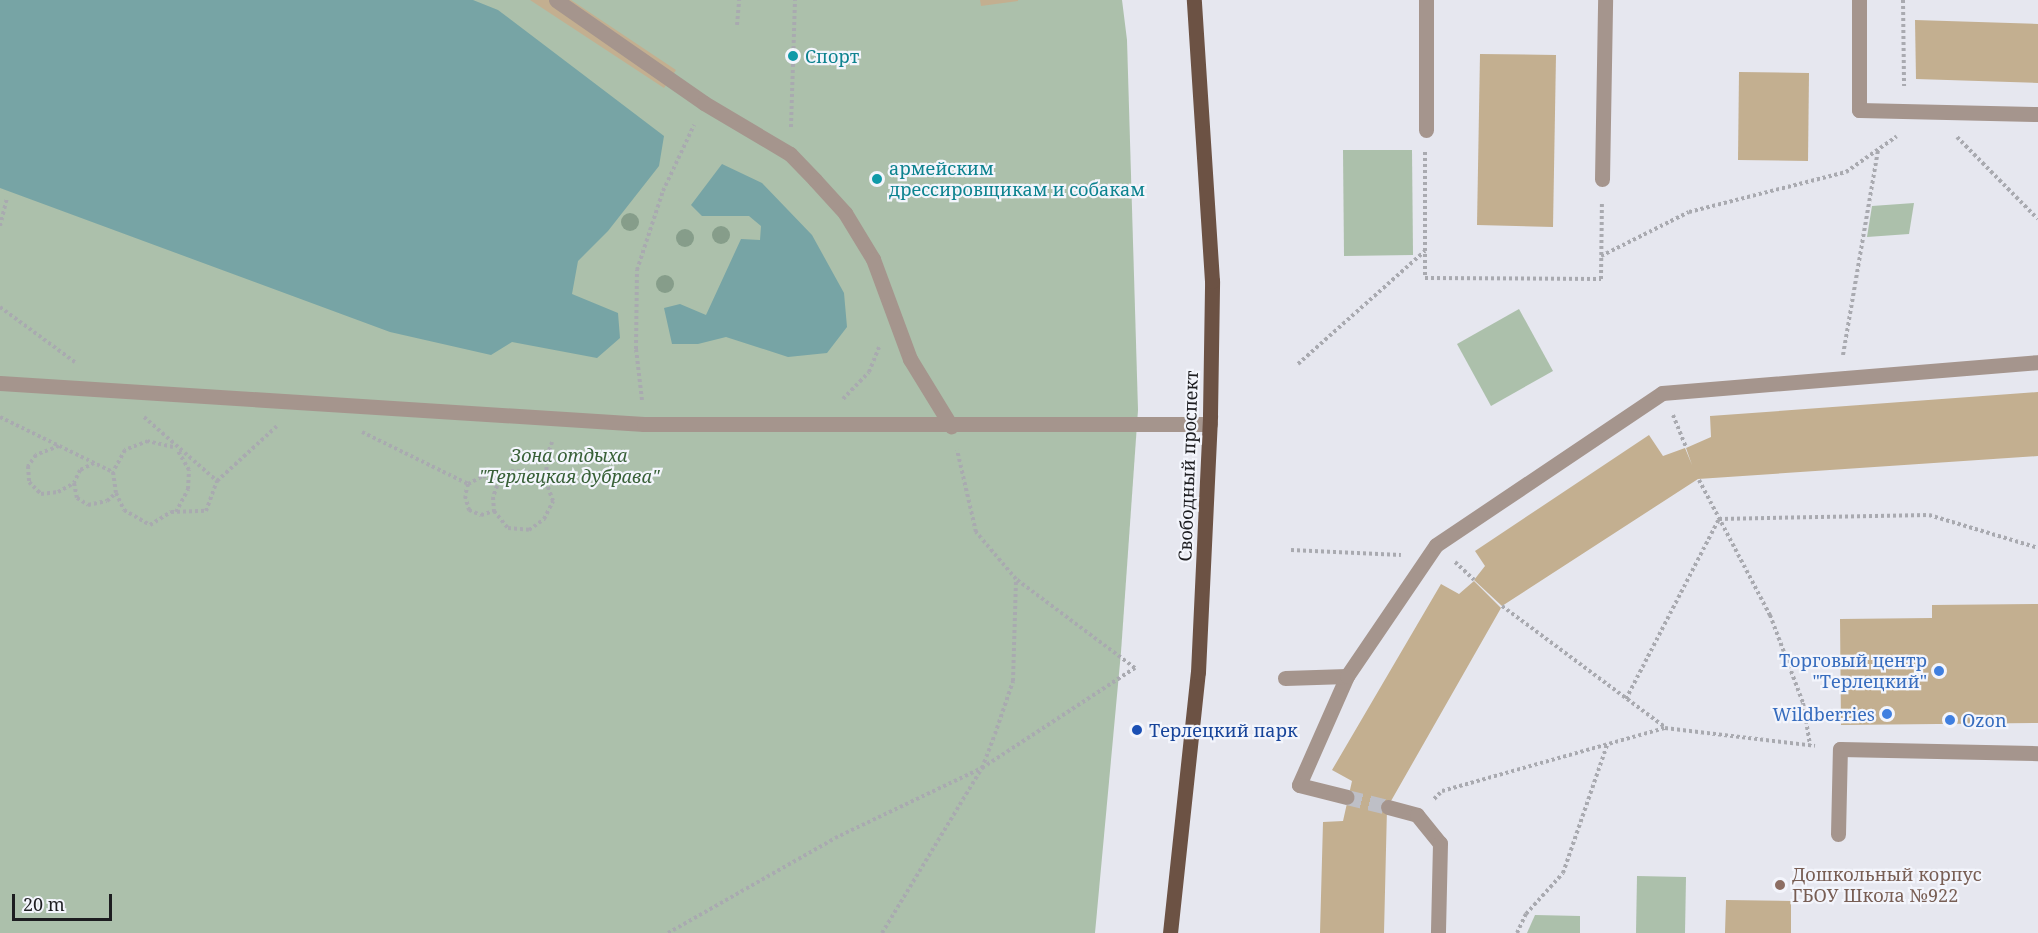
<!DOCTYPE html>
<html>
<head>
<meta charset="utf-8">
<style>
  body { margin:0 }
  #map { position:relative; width:2038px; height:933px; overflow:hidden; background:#e6e7ef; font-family:"Noto Serif",serif }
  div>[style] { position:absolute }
  .green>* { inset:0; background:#acc0ab }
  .water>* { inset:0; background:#77a4a5 }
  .building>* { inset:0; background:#c3af90 }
  .minor-tunnel>* { height:15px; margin-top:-7.5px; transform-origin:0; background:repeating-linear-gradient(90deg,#bebfc6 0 15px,transparent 0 23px) }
  .path>* { height:4px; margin-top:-2px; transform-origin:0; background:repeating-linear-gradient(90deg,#a9aab0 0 3px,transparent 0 6px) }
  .minor>* { height:15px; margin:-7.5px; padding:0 7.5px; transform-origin:7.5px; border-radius:7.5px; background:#a5958d }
  .major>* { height:15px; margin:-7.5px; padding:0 7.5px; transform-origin:7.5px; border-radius:7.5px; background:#6c5244 }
  .trees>* { width:18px; height:18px; margin:-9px; border-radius:50%; background:#869d8a }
  .dots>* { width:16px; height:16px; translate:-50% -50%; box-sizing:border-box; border:3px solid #f3f5fc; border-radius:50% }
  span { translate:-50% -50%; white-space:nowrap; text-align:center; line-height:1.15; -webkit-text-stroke:4.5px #f3f5fc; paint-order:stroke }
  .culture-label { font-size:18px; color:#0d838f }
  .left { translate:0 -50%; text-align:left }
  .park-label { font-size:18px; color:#386037; font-style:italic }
  .street-label { font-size:18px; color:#1d1d20 }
  .shop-label { font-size:18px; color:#366cbe }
  .right { translate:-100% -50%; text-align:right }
  .transit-label { font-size:18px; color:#164399 }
  .education-label { font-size:18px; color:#785e54 }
  .scale { position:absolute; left:12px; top:894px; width:100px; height:27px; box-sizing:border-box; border:3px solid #1d1d20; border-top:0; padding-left:8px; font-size:18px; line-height:21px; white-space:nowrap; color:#1d1d20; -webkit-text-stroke:4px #f3f5fc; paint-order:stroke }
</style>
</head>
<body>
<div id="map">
  <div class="green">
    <div style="clip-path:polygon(0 0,1122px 0,1127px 40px,1138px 410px,1121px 652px,1095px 933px,0 933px)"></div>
    <div style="clip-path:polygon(1343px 150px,1412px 150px,1413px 255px,1344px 256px)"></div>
    <div style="clip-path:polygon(1914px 203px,1909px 234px,1867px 237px,1872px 206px)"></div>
    <div style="clip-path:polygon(1519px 309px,1553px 371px,1491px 406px,1457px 344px)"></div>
    <div style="clip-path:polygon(1637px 876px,1686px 877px,1685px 933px,1636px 933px)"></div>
    <div style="clip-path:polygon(1535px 915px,1580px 916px,1580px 933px,1527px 933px)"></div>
  </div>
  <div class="water">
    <div style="clip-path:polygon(0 0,473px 0,498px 10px,664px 136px,659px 166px,608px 231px,578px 261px,572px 294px,618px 313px,620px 338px,597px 358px,512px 342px,491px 355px,390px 332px,0 188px)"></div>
    <div style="clip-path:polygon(722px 164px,762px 183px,812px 235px,844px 293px,847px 327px,827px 353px,788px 357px,726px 337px,698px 344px,672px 344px,664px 308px,680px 304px,706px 315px,741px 239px,760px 240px,761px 226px,749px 216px,702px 216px,691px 205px)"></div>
  </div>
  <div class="building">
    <div style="clip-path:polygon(530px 0,571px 0,676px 70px,664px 88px)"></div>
    <div style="clip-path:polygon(980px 0,1018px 0,1018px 1px,981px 6px)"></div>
    <div style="clip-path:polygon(1915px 20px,2038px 24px,2038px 83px,1916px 79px)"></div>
    <div style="clip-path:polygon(1480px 54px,1556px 55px,1553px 227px,1477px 225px)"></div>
    <div style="clip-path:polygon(1739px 72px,1809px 73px,1808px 161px,1738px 160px)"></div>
    <div style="clip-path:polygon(2038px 392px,2038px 456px,1698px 479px,1502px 606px,1474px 580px,1485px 566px,1475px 551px,1649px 435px,1663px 456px,1685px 448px,1692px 465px,1686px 448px,1711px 437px,1710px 416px)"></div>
    <div style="clip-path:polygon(1474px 581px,1501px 608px,1387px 808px,1384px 933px,1320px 933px,1323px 822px,1343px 821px,1352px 781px,1332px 770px,1441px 584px,1459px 594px)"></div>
    <div style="clip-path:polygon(2038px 604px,2038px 723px,1841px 725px,1840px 619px,1932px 618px,1932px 605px)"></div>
    <div style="clip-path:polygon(1726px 900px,1791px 901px,1791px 933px,1725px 933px)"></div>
  </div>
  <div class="minor-tunnel">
    <div style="left:1347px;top:797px;width:42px;rotate:13.7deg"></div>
  </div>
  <div class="path">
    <div style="left:1903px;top:0;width:86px;rotate:89.3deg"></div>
    <div style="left:737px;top:25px;width:25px;rotate:-85deg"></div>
    <div style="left:791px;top:127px;width:127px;rotate:-88.2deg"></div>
    <div style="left:1957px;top:137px;width:115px;rotate:45.4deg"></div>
    <div style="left:1425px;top:152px;width:126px;rotate:90deg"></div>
    <div style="left:1425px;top:278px;width:176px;rotate:0.3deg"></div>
    <div style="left:1601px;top:279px;width:78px;rotate:-89.3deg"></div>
    <div style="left:0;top:226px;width:29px;rotate:-76deg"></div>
    <div style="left:1601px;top:256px;width:98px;rotate:-26.6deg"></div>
    <div style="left:1689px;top:212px;width:162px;rotate:-14.3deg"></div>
    <div style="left:1846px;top:172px;width:62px;rotate:-35.2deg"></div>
    <div style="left:0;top:307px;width:93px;rotate:36.3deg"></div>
    <div style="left:1843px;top:355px;width:208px;rotate:-80.3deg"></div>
    <div style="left:1298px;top:364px;width:170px;rotate:-41.7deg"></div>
    <div style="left:843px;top:399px;width:37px;rotate:-46deg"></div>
    <div style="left:869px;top:372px;width:27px;rotate:-68deg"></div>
    <div style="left:642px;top:400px;width:51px;rotate:-96.7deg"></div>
    <div style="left:636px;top:349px;width:79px;rotate:-89.3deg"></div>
    <div style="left:637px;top:270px;width:83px;rotate:-71.8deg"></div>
    <div style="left:663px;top:191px;width:73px;rotate:-64.8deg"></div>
    <div style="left:1673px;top:415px;width:35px;rotate:68deg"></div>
    <div style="left:0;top:417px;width:126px;rotate:26deg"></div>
    <div style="left:144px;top:417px;width:97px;rotate:41.2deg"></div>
    <div style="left:217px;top:481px;width:81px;rotate:-42.5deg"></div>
    <div style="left:362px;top:432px;width:118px;rotate:26.1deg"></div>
    <div style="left:468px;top:484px;width:12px;rotate:104deg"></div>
    <div style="left:465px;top:496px;width:15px;rotate:74deg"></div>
    <div style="left:469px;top:510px;width:13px;rotate:23deg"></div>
    <div style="left:481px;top:515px;width:14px;rotate:-17deg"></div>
    <div style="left:494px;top:511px;width:22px;rotate:51deg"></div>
    <div style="left:508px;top:528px;width:21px;rotate:5deg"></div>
    <div style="left:529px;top:530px;width:19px;rotate:-36deg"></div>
    <div style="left:544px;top:519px;width:20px;rotate:-63deg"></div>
    <div style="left:553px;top:501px;width:20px;rotate:-110deg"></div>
    <div style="left:546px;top:482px;width:17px;rotate:-144deg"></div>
    <div style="left:532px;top:472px;width:21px;rotate:-177deg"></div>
    <div style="left:511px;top:471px;width:15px;rotate:143deg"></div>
    <div style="left:499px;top:480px;width:18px;rotate:109deg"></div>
    <div style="left:493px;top:497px;width:14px;rotate:86deg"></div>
    <div style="left:59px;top:446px;width:25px;rotate:159deg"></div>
    <div style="left:36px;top:455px;width:14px;rotate:126deg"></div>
    <div style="left:28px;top:466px;width:16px;rotate:86deg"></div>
    <div style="left:29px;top:482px;width:17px;rotate:45deg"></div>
    <div style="left:41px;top:494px;width:17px;rotate:-7deg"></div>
    <div style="left:58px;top:492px;width:18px;rotate:-29deg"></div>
    <div style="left:173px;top:447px;width:26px;rotate:-167deg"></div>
    <div style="left:148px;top:441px;width:25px;rotate:159deg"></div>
    <div style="left:125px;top:450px;width:25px;rotate:119deg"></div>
    <div style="left:113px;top:472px;width:21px;rotate:82deg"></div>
    <div style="left:116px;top:493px;width:19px;rotate:65deg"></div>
    <div style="left:124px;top:510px;width:30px;rotate:30deg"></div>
    <div style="left:150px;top:525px;width:25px;rotate:-32deg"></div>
    <div style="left:171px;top:512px;width:35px;rotate:-2deg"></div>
    <div style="left:206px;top:511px;width:32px;rotate:-70deg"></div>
    <div style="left:94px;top:463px;width:16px;rotate:153deg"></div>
    <div style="left:80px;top:470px;width:14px;rotate:115deg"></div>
    <div style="left:74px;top:483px;width:15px;rotate:79deg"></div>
    <div style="left:77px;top:498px;width:13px;rotate:32deg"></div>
    <div style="left:88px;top:505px;width:19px;rotate:-12deg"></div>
    <div style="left:107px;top:501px;width:12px;rotate:-42deg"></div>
    <div style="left:1699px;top:480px;width:153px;rotate:62.3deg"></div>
    <div style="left:1770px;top:615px;width:94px;rotate:69.4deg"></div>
    <div style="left:1803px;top:703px;width:43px;rotate:80.5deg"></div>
    <div style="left:546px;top:482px;width:26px;rotate:-88deg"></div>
    <div style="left:547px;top:456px;width:15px;rotate:-70deg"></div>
    <div style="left:468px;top:484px;width:17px;rotate:-28deg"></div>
    <div style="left:483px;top:476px;width:16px;rotate:14deg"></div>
    <div style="left:176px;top:512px;width:26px;rotate:-62deg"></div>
    <div style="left:188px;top:489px;width:19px;rotate:-87deg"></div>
    <div style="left:189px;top:470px;width:22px;rotate:-120deg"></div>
    <div style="left:1291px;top:550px;width:110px;rotate:2.6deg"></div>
    <div style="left:1455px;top:562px;width:26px;rotate:43deg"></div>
    <div style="left:1502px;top:606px;width:203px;rotate:36.6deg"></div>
    <div style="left:1626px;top:699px;width:203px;rotate:-62.7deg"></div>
    <div style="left:1719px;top:519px;width:210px;rotate:-1.1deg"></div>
    <div style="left:1929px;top:515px;width:114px;rotate:16.8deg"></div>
    <div style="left:1434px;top:799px;width:11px;rotate:-45deg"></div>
    <div style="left:1442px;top:791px;width:232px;rotate:-15.8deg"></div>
    <div style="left:1665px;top:728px;width:151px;rotate:6.8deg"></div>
    <div style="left:668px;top:933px;width:192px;rotate:-29.6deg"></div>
    <div style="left:835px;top:838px;width:163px;rotate:-25.5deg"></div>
    <div style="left:982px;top:768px;width:183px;rotate:-33.2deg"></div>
    <div style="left:1135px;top:668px;width:149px;rotate:-143.2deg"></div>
    <div style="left:1016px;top:579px;width:62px;rotate:-130.4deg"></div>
    <div style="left:976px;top:532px;width:84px;rotate:-103deg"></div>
    <div style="left:882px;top:933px;width:193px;rotate:-58.8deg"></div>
    <div style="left:982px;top:768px;width:36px;rotate:-69deg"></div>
    <div style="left:995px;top:734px;width:56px;rotate:-71.2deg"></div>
    <div style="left:1013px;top:681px;width:102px;rotate:-88.3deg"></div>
    <div style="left:1517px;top:933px;width:21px;rotate:-65deg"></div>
    <div style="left:1526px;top:914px;width:55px;rotate:-47.9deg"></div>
    <div style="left:1563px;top:873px;width:135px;rotate:-71deg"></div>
  </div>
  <div class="minor">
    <div style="left:556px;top:0;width:180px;rotate:34.8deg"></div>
    <div style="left:704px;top:103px;width:100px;rotate:30.7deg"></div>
    <div style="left:790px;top:154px;width:36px;rotate:46deg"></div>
    <div style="left:815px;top:180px;width:45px;rotate:47.7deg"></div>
    <div style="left:845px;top:213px;width:54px;rotate:58.7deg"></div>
    <div style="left:873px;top:259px;width:107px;rotate:69.7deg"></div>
    <div style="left:910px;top:359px;width:79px;rotate:58.5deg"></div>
    <div style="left:1859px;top:0;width:110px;rotate:90deg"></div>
    <div style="left:1859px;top:110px;width:179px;rotate:1.3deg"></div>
    <div style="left:1426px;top:130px;width:130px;rotate:-90deg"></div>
    <div style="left:1602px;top:179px;width:179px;rotate:-89deg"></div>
    <div style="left:0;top:383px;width:645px;rotate:3.64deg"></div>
    <div style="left:644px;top:424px;width:566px"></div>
    <div style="left:1347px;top:676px;width:119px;rotate:113.8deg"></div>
    <div style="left:1299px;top:785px;width:49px;rotate:14deg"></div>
    <div style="left:1285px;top:678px;width:62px;rotate:-1.8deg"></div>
    <div style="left:1347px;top:676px;width:158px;rotate:-55.8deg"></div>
    <div style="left:1436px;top:545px;width:272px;rotate:-33.9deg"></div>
    <div style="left:1662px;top:393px;width:377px;rotate:-4.7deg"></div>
    <div style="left:1388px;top:807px;width:30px;rotate:15deg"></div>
    <div style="left:1417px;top:815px;width:36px;rotate:51deg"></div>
    <div style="left:1440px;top:843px;width:90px;rotate:91.3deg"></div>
    <div style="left:1838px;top:834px;width:85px;rotate:-88.7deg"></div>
    <div style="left:1840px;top:749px;width:198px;rotate:1.2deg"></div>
  </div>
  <div class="major">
    <div style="left:1170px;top:933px;width:262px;rotate:-83.9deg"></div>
    <div style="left:1198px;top:672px;width:257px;rotate:-87.3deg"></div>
    <div style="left:1210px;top:415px;width:134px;rotate:-89.1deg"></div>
    <div style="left:1212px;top:281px;width:282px;rotate:-93.7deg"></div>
  </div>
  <div class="trees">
    <div style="left:630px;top:222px"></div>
    <div style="left:721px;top:235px"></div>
    <div style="left:685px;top:238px"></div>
    <div style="left:665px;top:284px"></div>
  </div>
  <div class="dots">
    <div style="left:793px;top:56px;background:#0f9aa8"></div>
    <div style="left:877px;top:179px;background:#0f9aa8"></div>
    <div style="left:1939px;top:671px;background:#3f7fe0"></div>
    <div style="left:1887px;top:714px;background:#3f7fe0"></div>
    <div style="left:1950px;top:720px;background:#3f7fe0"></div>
    <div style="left:1137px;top:730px;background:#1a4fb4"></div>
    <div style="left:1780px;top:885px;background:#8d6e63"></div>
  </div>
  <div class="culture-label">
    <span class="left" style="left:805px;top:56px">Спорт</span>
    <span class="left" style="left:889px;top:179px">армейским<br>дрессировщикам и собакам</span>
  </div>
  <div class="park-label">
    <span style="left:569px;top:466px">Зона отдыха<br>"Терлецкая дубрава"</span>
  </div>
  <div class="street-label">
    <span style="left:1188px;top:466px;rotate:-88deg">Свободный проспект</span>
  </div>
  <div class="shop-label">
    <span class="right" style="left:1927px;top:671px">Торговый центр<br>"Терлецкий"</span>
    <span class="right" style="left:1875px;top:714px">Wildberries</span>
    <span class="left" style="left:1962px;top:720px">Ozon</span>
  </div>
  <div class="transit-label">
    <span class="left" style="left:1149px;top:730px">Терлецкий парк</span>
  </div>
  <div class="education-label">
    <span class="left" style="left:1792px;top:885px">Дошкольный корпус<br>ГБОУ Школа №922</span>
  </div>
  <div class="scale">20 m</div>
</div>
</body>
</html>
